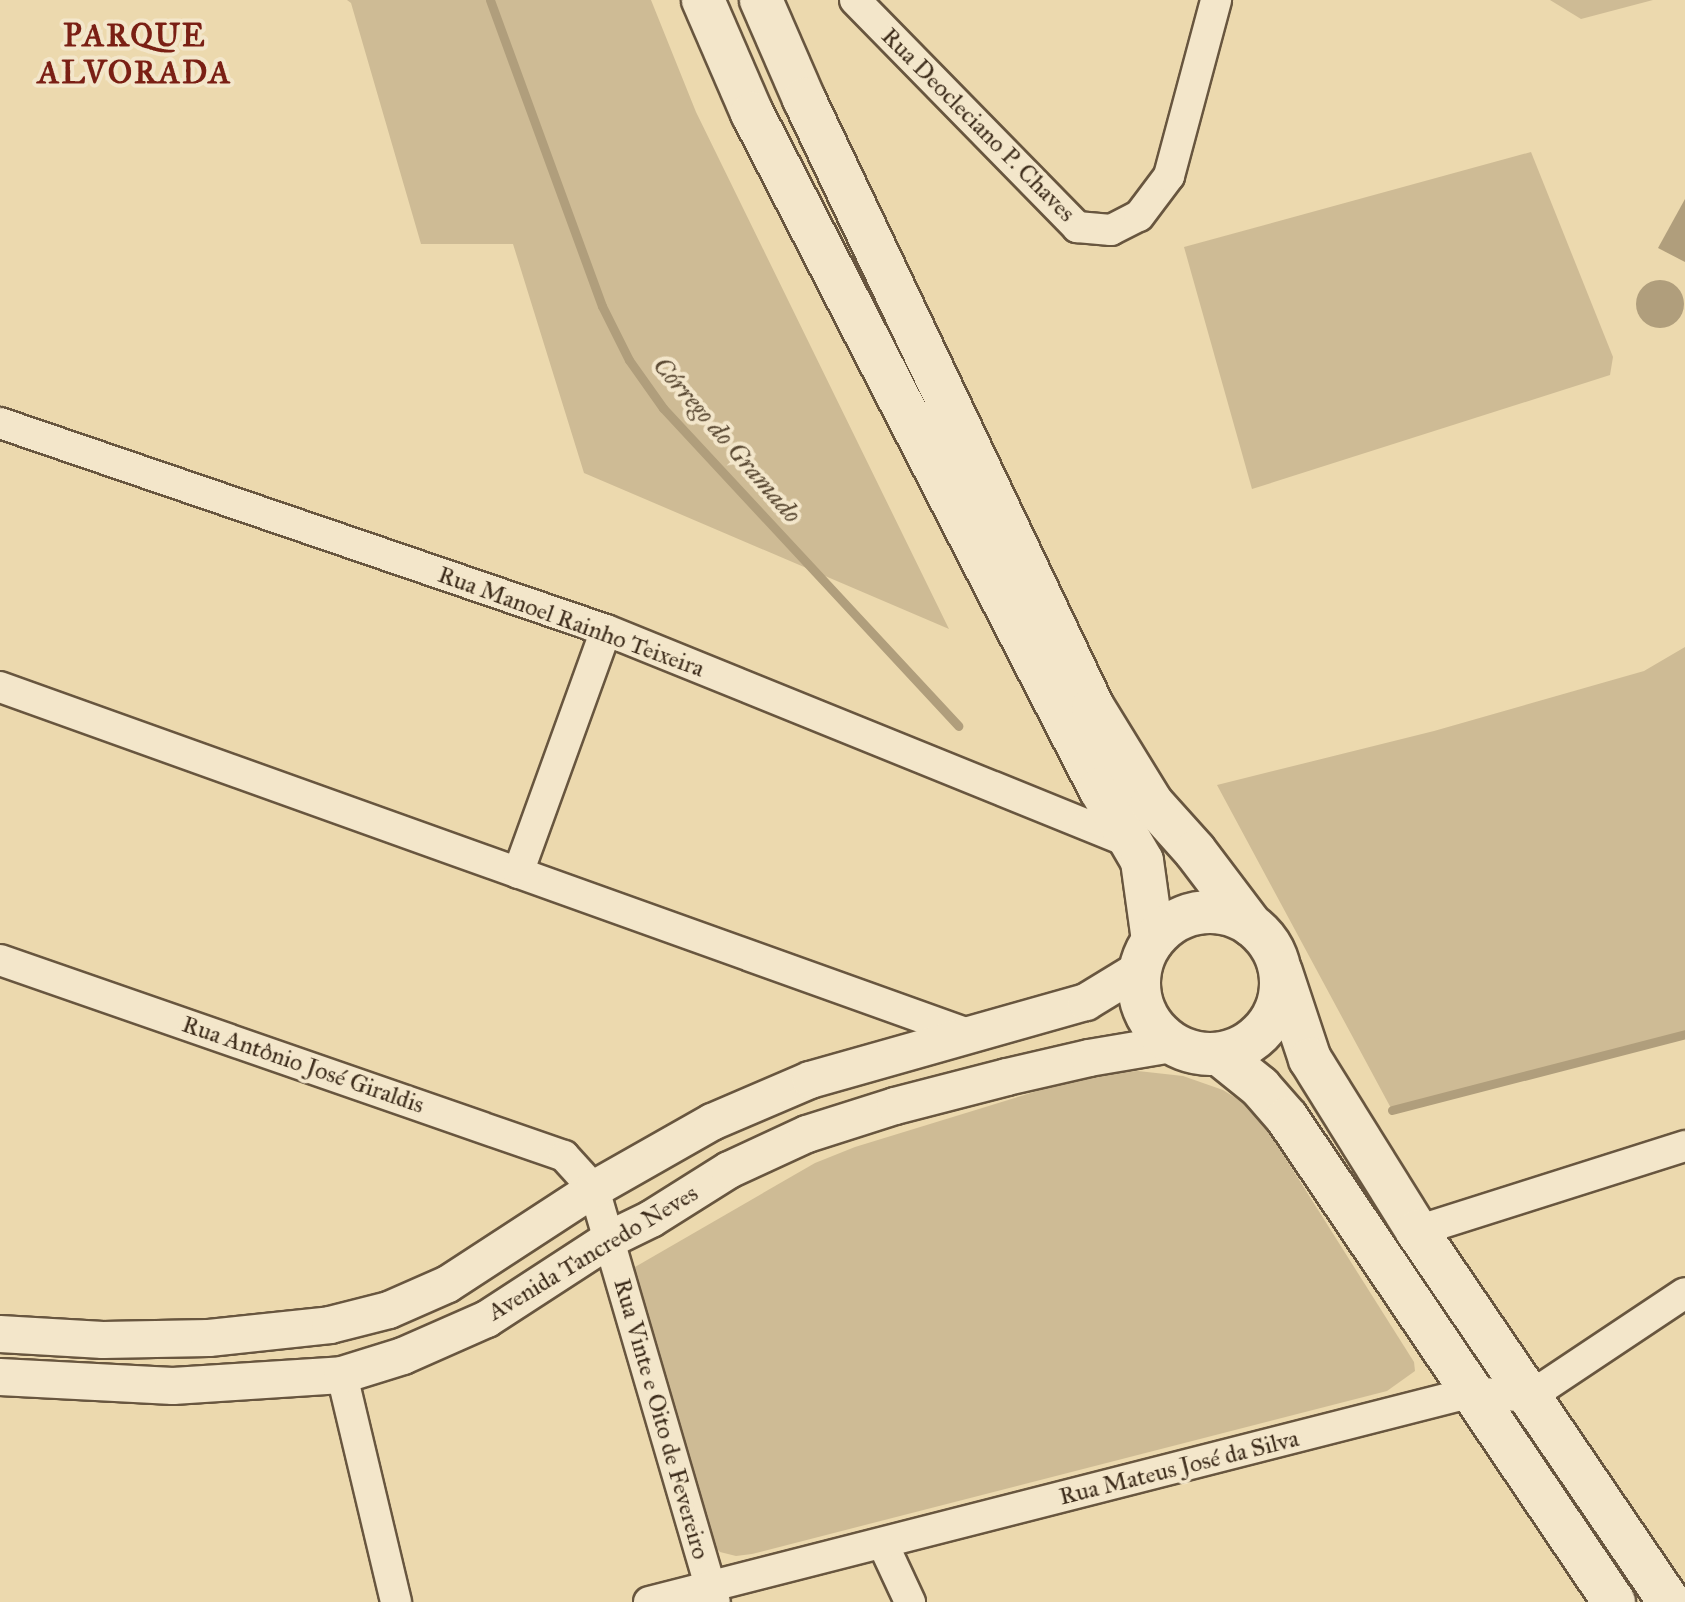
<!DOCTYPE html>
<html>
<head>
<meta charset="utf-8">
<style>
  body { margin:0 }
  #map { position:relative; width:1685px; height:1602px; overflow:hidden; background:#ecd9ae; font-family:"IM FELL Great Primer",serif }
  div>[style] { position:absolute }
  .green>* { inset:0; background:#cebb95 }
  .water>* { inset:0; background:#b09e7c }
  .round { border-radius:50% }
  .stream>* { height:9px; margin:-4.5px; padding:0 4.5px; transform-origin:4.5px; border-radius:4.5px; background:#b09e7c }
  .roads { filter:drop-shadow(2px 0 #68563f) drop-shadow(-2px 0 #68563f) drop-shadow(0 2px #68563f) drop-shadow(0 -2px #68563f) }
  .minor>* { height:30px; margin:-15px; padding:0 15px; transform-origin:15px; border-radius:15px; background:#f3e6ca }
  .tertiary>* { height:36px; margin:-18px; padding:0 18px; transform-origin:18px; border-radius:18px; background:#f3e6ca }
  .secondary>* { height:42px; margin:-21px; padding:0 21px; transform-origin:21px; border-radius:21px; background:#f3e6ca }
  .secondary>.ring { margin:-21px; padding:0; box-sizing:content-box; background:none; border:42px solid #f3e6ca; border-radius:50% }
  span { translate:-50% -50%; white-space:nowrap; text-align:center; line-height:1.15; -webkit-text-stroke:8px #f3e6ca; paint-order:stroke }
  .street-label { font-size:24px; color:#3c2b1a }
  .water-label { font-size:26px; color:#594832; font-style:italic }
  .district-label { font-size:32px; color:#7a1f14; font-weight:700; letter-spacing:2px }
</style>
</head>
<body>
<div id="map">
  <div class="green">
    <div style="clip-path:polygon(347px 0,651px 0,696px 112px,949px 629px,584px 473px,513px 244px,421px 244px,351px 3px)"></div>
    <div style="clip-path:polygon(1550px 0,1653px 0,1581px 19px)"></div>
    <div style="clip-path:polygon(1531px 152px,1613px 357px,1610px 375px,1252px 489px,1184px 247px)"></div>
    <div style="clip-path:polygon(1685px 647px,1685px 1034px,1392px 1110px,1217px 785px,1434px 731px,1644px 671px)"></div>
    <div style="clip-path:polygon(1138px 1071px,1183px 1076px,1223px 1090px,1255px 1110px,1414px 1362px,1415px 1371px,1387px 1391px,752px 1554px,736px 1556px,720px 1552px,707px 1538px,627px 1275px,635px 1267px,815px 1163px,855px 1147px,1093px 1074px)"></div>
  </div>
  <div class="water">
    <div style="clip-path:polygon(1685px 199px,1685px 262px,1658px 248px)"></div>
    <div class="round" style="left:1636px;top:280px;width:48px;height:48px"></div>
  </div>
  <div class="stream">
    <div style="left:490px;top:0;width:326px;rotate:69.9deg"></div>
    <div style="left:602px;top:306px;width:60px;rotate:63.4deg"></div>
    <div style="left:629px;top:360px;width:59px;rotate:54.7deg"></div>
    <div style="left:663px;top:408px;width:434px;rotate:47.1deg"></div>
    <div style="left:1392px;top:1110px;width:303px;rotate:-14.5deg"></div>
  </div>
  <div class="roads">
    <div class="minor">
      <div style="left:855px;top:0;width:318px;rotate:45.6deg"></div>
      <div style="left:1077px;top:227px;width:34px;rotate:5deg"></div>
      <div style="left:1111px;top:230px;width:31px;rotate:-27deg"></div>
      <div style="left:1139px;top:216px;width:50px;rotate:-53.1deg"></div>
      <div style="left:1169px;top:176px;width:182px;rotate:-75deg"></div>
      <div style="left:0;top:423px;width:640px;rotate:18.86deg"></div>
      <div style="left:606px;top:630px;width:570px;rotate:22.06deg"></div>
      <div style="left:0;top:687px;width:1031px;rotate:19.72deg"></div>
      <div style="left:518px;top:873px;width:258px;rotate:-70.1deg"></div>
      <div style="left:0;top:960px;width:597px;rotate:19.16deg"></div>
      <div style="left:564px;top:1156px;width:45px;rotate:47.7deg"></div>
      <div style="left:594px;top:1189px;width:430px;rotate:73.7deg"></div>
      <div style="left:1417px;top:1231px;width:281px;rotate:-17.6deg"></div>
      <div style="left:342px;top:1375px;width:233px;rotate:76.6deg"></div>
      <div style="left:883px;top:1544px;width:64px;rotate:65deg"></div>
      <div style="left:649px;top:1602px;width:850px;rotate:-14.3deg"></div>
      <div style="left:1473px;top:1392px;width:56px;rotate:5.1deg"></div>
      <div style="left:1529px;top:1397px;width:187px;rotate:-33.7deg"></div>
    </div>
    <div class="tertiary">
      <div style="left:0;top:1334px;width:103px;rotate:3.3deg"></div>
      <div style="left:103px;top:1340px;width:106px;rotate:-1.1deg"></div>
      <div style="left:209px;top:1338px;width:122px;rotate:-6.1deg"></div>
      <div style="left:330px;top:1325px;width:61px;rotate:-14.3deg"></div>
      <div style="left:389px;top:1310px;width:64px;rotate:-23.8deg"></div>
      <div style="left:448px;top:1284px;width:174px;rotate:-33.1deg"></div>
      <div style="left:594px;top:1189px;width:136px;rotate:-29.6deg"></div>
      <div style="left:712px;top:1122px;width:107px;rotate:-23.2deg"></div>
      <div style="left:810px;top:1080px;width:287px;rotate:-15.8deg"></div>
      <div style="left:1086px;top:1002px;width:63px;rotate:-31.4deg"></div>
      <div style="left:0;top:1377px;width:173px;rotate:3deg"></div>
      <div style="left:173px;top:1386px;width:169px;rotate:-3.7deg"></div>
      <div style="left:342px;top:1375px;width:64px;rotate:-17.3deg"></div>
      <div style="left:403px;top:1356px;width:92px;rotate:-23.8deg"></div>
      <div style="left:487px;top:1319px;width:147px;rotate:-33deg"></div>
      <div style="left:610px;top:1239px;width:46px;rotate:-26deg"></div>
      <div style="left:651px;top:1219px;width:92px;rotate:-32.1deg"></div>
      <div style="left:729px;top:1170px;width:86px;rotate:-24.8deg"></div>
      <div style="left:807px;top:1134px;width:92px;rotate:-17.7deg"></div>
      <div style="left:895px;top:1106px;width:116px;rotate:-14.5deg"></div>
      <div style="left:1007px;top:1077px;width:84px;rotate:-13deg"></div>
      <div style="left:1089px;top:1058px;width:84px;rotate:-9.6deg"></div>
    </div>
    <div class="secondary">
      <div style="left:703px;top:0;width:123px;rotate:66.6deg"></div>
      <div style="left:752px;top:113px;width:760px;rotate:62.76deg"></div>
      <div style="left:1100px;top:789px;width:83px;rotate:59.7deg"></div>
      <div style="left:1142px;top:861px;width:80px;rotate:82.1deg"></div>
      <div style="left:761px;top:0;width:108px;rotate:66.5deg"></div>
      <div style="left:804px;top:99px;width:673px;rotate:64.58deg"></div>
      <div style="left:1093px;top:707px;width:113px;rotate:58.4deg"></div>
      <div style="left:1152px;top:803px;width:64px;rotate:48.1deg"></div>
      <div style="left:1195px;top:851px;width:93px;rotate:52.9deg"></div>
      <div class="ring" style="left:1139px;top:912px;width:100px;height:100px"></div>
      <div style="left:1281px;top:972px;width:92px;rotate:71.6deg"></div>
      <div style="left:1310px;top:1059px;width:203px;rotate:58.1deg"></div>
      <div style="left:1417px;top:1231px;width:448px;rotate:55.8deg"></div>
      <div style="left:1219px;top:1054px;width:53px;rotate:38.8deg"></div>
      <div style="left:1260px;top:1087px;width:41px;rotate:48.9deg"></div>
      <div style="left:1287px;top:1118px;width:584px;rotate:55.96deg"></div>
    </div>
  </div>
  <div class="street-label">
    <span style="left:978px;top:125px;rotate:45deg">Rua Deocleciano P. Chaves</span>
    <span style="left:571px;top:622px;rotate:20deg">Rua Manoel Rainho Teixeira</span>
    <span style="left:303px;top:1065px;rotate:19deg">Rua Antônio José Giraldis</span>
    <span style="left:593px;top:1253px;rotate:-31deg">Avenida Tancredo Neves</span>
    <span style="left:661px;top:1419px;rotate:74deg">Rua Vinte e Oito de Fevereiro</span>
    <span style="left:1179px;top:1468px;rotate:-14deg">Rua Mateus José da Silva</span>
  </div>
  <div class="water-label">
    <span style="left:727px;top:440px;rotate:49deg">Córrego do Gramado</span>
  </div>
  <div class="district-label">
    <span style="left:135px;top:55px">PARQUE<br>ALVORADA</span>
  </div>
</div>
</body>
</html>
